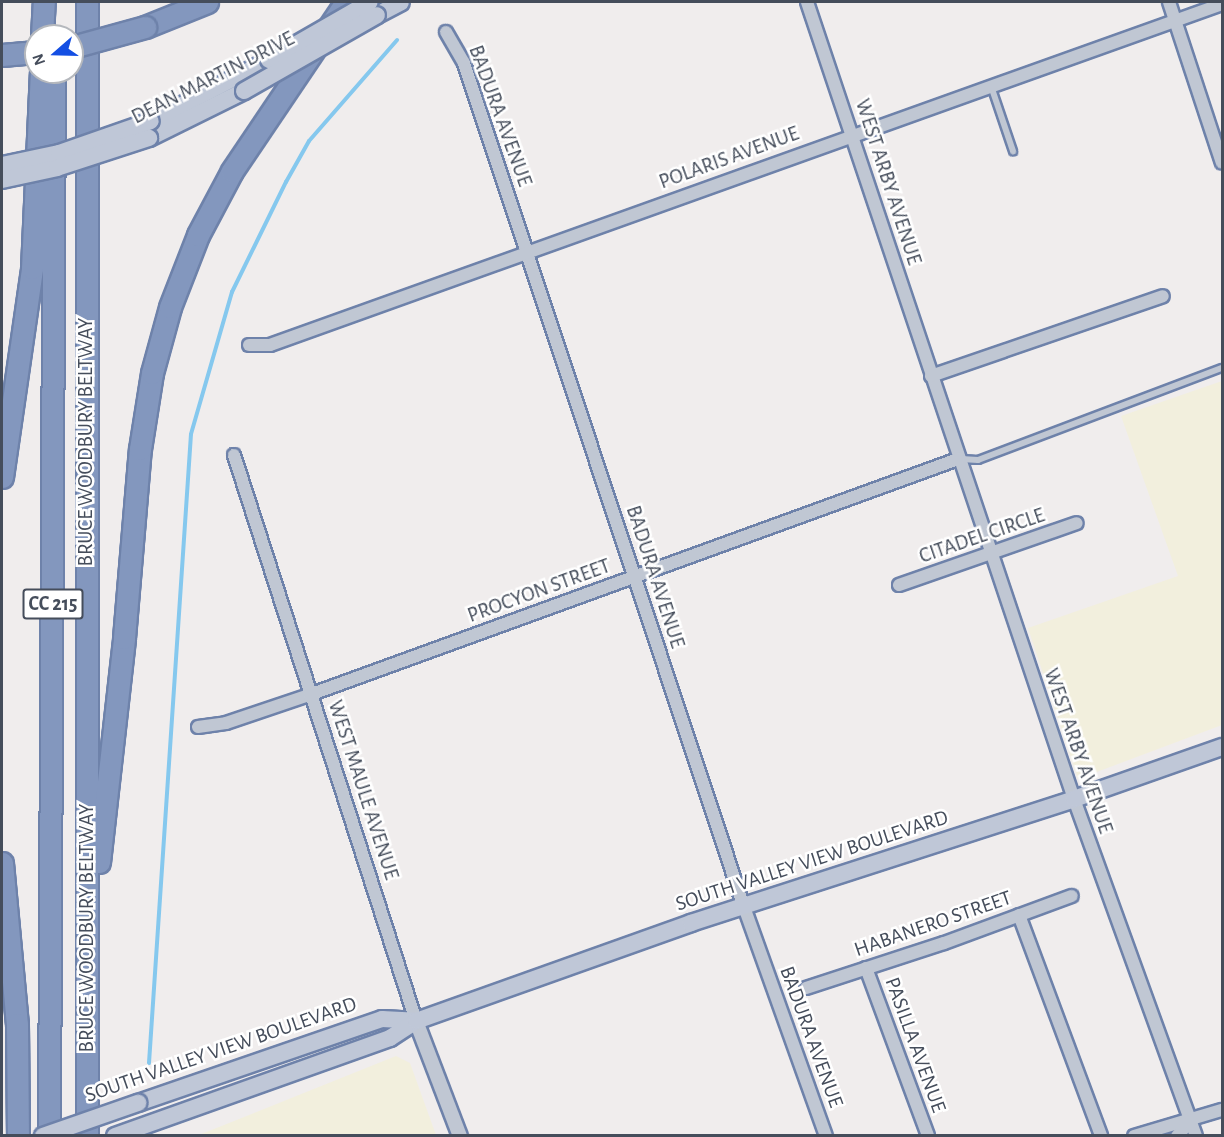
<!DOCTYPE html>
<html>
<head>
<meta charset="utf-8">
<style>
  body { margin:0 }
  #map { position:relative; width:1224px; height:1137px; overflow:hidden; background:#f0eded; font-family:"Alegreya Sans",sans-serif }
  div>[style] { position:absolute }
  .sand>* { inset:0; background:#f2efdd }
  .stream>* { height:4px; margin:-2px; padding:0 2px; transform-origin:2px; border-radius:2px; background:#85c8ee }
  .roads { filter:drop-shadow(2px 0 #6e82aa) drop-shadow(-2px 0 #6e82aa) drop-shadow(0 2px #6e82aa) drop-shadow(0 -2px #6e82aa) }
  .service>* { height:6px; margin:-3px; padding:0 3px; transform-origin:3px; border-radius:3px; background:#c0c7d3 }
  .minor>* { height:12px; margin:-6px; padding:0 6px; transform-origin:6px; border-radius:6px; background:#c0c7d3 }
  .tertiary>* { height:14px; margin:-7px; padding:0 7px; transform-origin:7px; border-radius:7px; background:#c0c7d3 }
  .secondary>* { height:16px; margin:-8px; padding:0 8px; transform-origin:8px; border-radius:8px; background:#bfc7d7 }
  .motorway>* { height:21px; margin:-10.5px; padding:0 10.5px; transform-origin:10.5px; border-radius:10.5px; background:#8397be }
  .bridges { filter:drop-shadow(2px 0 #6e82aa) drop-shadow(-2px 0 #6e82aa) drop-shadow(0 2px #6e82aa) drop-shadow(0 -2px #6e82aa) }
  .secondary-bridge>* { height:16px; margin:-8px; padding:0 8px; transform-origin:8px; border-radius:8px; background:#bfc7d7 }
  .motorway-bridge>* { height:21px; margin:-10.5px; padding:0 10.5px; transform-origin:10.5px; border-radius:10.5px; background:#8397be }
  span { translate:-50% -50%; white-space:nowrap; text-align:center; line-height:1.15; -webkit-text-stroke:5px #fff; paint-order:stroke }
  .shield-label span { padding:2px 4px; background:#fff; border:2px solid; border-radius:4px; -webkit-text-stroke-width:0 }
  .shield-label { font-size:20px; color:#454d5b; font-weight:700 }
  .street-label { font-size:21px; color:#454d5b }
  .frame { position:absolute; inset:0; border:3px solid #454d5b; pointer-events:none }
  .north { position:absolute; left:24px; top:24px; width:60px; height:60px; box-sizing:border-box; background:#fff; border:2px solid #b5b8bd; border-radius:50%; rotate:250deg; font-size:16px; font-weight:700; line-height:24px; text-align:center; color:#454d5b }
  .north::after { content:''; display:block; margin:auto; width:21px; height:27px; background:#144fe3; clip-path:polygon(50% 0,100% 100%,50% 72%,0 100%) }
</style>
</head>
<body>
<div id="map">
  <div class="sand">
    <div style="clip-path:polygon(1222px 381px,1222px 725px,1078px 779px,1028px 628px,1178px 576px,1121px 416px)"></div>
    <div style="clip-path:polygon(396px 1056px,410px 1063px,436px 1135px,199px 1135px)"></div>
  </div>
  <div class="stream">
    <div style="left:149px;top:1063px;width:630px;rotate:-86.18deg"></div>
    <div style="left:191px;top:434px;width:148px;rotate:-73.9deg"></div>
    <div style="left:232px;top:292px;width:123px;rotate:-63.9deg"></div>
    <div style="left:286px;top:182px;width:47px;rotate:-60.7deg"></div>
    <div style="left:309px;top:141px;width:134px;rotate:-48.9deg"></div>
  </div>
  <div class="roads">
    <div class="service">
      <div style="left:991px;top:86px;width:69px;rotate:71.3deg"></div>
      <div style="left:961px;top:459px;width:17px;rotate:3deg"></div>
      <div style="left:978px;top:460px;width:261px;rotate:-20.7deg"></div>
    </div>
    <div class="minor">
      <div style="left:807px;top:2px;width:841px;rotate:71.48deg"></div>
      <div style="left:1074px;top:799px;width:358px;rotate:70.1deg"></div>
      <div style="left:1169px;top:2px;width:169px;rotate:71.8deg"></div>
      <div style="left:446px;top:32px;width:36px;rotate:60deg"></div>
      <div style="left:464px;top:63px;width:889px;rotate:71.65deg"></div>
      <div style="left:744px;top:907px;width:243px;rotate:70.3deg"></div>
      <div style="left:249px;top:345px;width:21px"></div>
      <div style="left:270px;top:345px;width:1011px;rotate:-19.71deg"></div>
      <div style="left:931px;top:376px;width:245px;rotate:-19deg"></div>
      <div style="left:234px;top:455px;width:595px;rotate:72.17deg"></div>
      <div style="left:899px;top:585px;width:188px;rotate:-19.2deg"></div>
      <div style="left:198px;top:727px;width:28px;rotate:-8deg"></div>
      <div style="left:226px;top:723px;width:88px;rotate:-18.6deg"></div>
      <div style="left:309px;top:695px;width:691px;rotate:-19.98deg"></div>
      <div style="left:1019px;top:915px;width:236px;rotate:69.6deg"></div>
      <div style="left:866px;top:968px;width:179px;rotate:69.7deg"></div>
      <div style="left:806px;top:988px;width:145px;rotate:-18.1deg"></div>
      <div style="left:944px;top:943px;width:136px;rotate:-20.2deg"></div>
      <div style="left:1134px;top:1136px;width:92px;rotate:-16.5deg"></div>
      <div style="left:1177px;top:1136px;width:21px;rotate:-47deg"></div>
    </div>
    <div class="tertiary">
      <div style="left:416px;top:1021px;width:123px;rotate:69.1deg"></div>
    </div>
    <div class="secondary">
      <div style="left:377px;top:15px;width:27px;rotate:-28deg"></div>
      <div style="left:151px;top:121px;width:133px;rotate:-27.3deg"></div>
      <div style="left:149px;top:138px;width:106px;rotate:-26.3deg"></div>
      <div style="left:138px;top:1103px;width:258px;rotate:-19deg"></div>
      <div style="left:382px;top:1019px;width:34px;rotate:3deg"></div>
      <div style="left:115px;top:1136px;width:292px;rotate:-19.6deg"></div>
      <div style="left:390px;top:1038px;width:31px;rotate:-33deg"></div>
      <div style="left:416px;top:1021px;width:292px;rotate:-19.6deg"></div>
      <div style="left:691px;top:923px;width:403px;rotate:-17.9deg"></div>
      <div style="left:1074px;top:799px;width:157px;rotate:-19.4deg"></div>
    </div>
    <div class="motorway">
      <div style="left:87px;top:2px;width:1134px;rotate:90deg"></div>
      <div style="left:145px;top:27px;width:67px;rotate:-22deg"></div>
      <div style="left:42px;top:36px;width:34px;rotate:-87deg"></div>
      <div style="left:2px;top:55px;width:34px;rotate:-5deg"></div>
      <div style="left:2px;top:477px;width:211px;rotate:-81.8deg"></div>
      <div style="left:32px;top:268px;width:196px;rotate:-87.4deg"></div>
      <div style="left:99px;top:862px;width:225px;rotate:-83.6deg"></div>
      <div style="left:124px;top:638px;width:190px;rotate:-85.2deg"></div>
      <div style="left:140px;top:449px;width:77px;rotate:-81deg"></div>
      <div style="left:152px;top:373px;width:68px;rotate:-74.7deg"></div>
      <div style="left:170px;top:307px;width:77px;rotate:-68.7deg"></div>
      <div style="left:198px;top:235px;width:72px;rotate:-62deg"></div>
      <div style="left:232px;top:171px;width:204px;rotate:-56deg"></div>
      <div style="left:2px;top:863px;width:162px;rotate:84.7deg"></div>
      <div style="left:17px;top:1024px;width:112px;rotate:89.5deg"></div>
      <div style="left:49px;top:1136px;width:1064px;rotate:-89.73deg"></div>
    </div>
  </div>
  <div class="bridges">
    <div class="secondary-bridge">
      <div style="left:269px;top:60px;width:116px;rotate:-29.9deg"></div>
      <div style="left:244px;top:91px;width:153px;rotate:-29.7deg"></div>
      <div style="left:2px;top:165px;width:58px;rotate:-11.9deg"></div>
      <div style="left:59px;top:153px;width:97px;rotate:-19.2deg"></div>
      <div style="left:2px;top:180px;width:56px;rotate:-12.3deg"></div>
      <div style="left:57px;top:168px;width:97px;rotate:-18.1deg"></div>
      <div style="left:43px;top:1136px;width:101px;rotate:-19.2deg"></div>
    </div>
    <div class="motorway-bridge">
      <div style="left:72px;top:47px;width:76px;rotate:-15.3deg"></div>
    </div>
  </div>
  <div class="shield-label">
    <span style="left:53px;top:604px">CC 215</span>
  </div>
  <div class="street-label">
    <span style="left:213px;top:78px;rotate:-27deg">DEAN MARTIN DRIVE</span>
    <span style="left:500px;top:116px;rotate:70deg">BADURA AVENUE</span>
    <span style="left:729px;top:158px;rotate:-20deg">POLARIS AVENUE</span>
    <span style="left:888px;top:182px;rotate:72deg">WEST ARBY AVENUE</span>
    <span style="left:86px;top:442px;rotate:-90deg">BRUCE WOODBURY BELTWAY</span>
    <span style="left:982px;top:536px;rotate:-19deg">CITADEL CIRCLE</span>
    <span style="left:655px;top:577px;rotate:72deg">BADURA AVENUE</span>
    <span style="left:539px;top:591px;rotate:-20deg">PROCYON STREET</span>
    <span style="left:1078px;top:751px;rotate:71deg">WEST ARBY AVENUE</span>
    <span style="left:363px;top:790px;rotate:72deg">WEST MAULE AVENUE</span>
    <span style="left:812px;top:861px;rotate:-18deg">SOUTH VALLEY VIEW BOULEVARD</span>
    <span style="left:933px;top:924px;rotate:-19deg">HABANERO STREET</span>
    <span style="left:87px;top:928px;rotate:-90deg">BRUCE WOODBURY BELTWAY</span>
    <span style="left:811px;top:1037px;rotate:70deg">BADURA AVENUE</span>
    <span style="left:915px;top:1045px;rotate:70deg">PASILLA AVENUE</span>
    <span style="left:221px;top:1050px;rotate:-19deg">SOUTH VALLEY VIEW BOULEVARD</span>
  </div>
  <div class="frame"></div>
  <div class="north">N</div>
</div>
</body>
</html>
